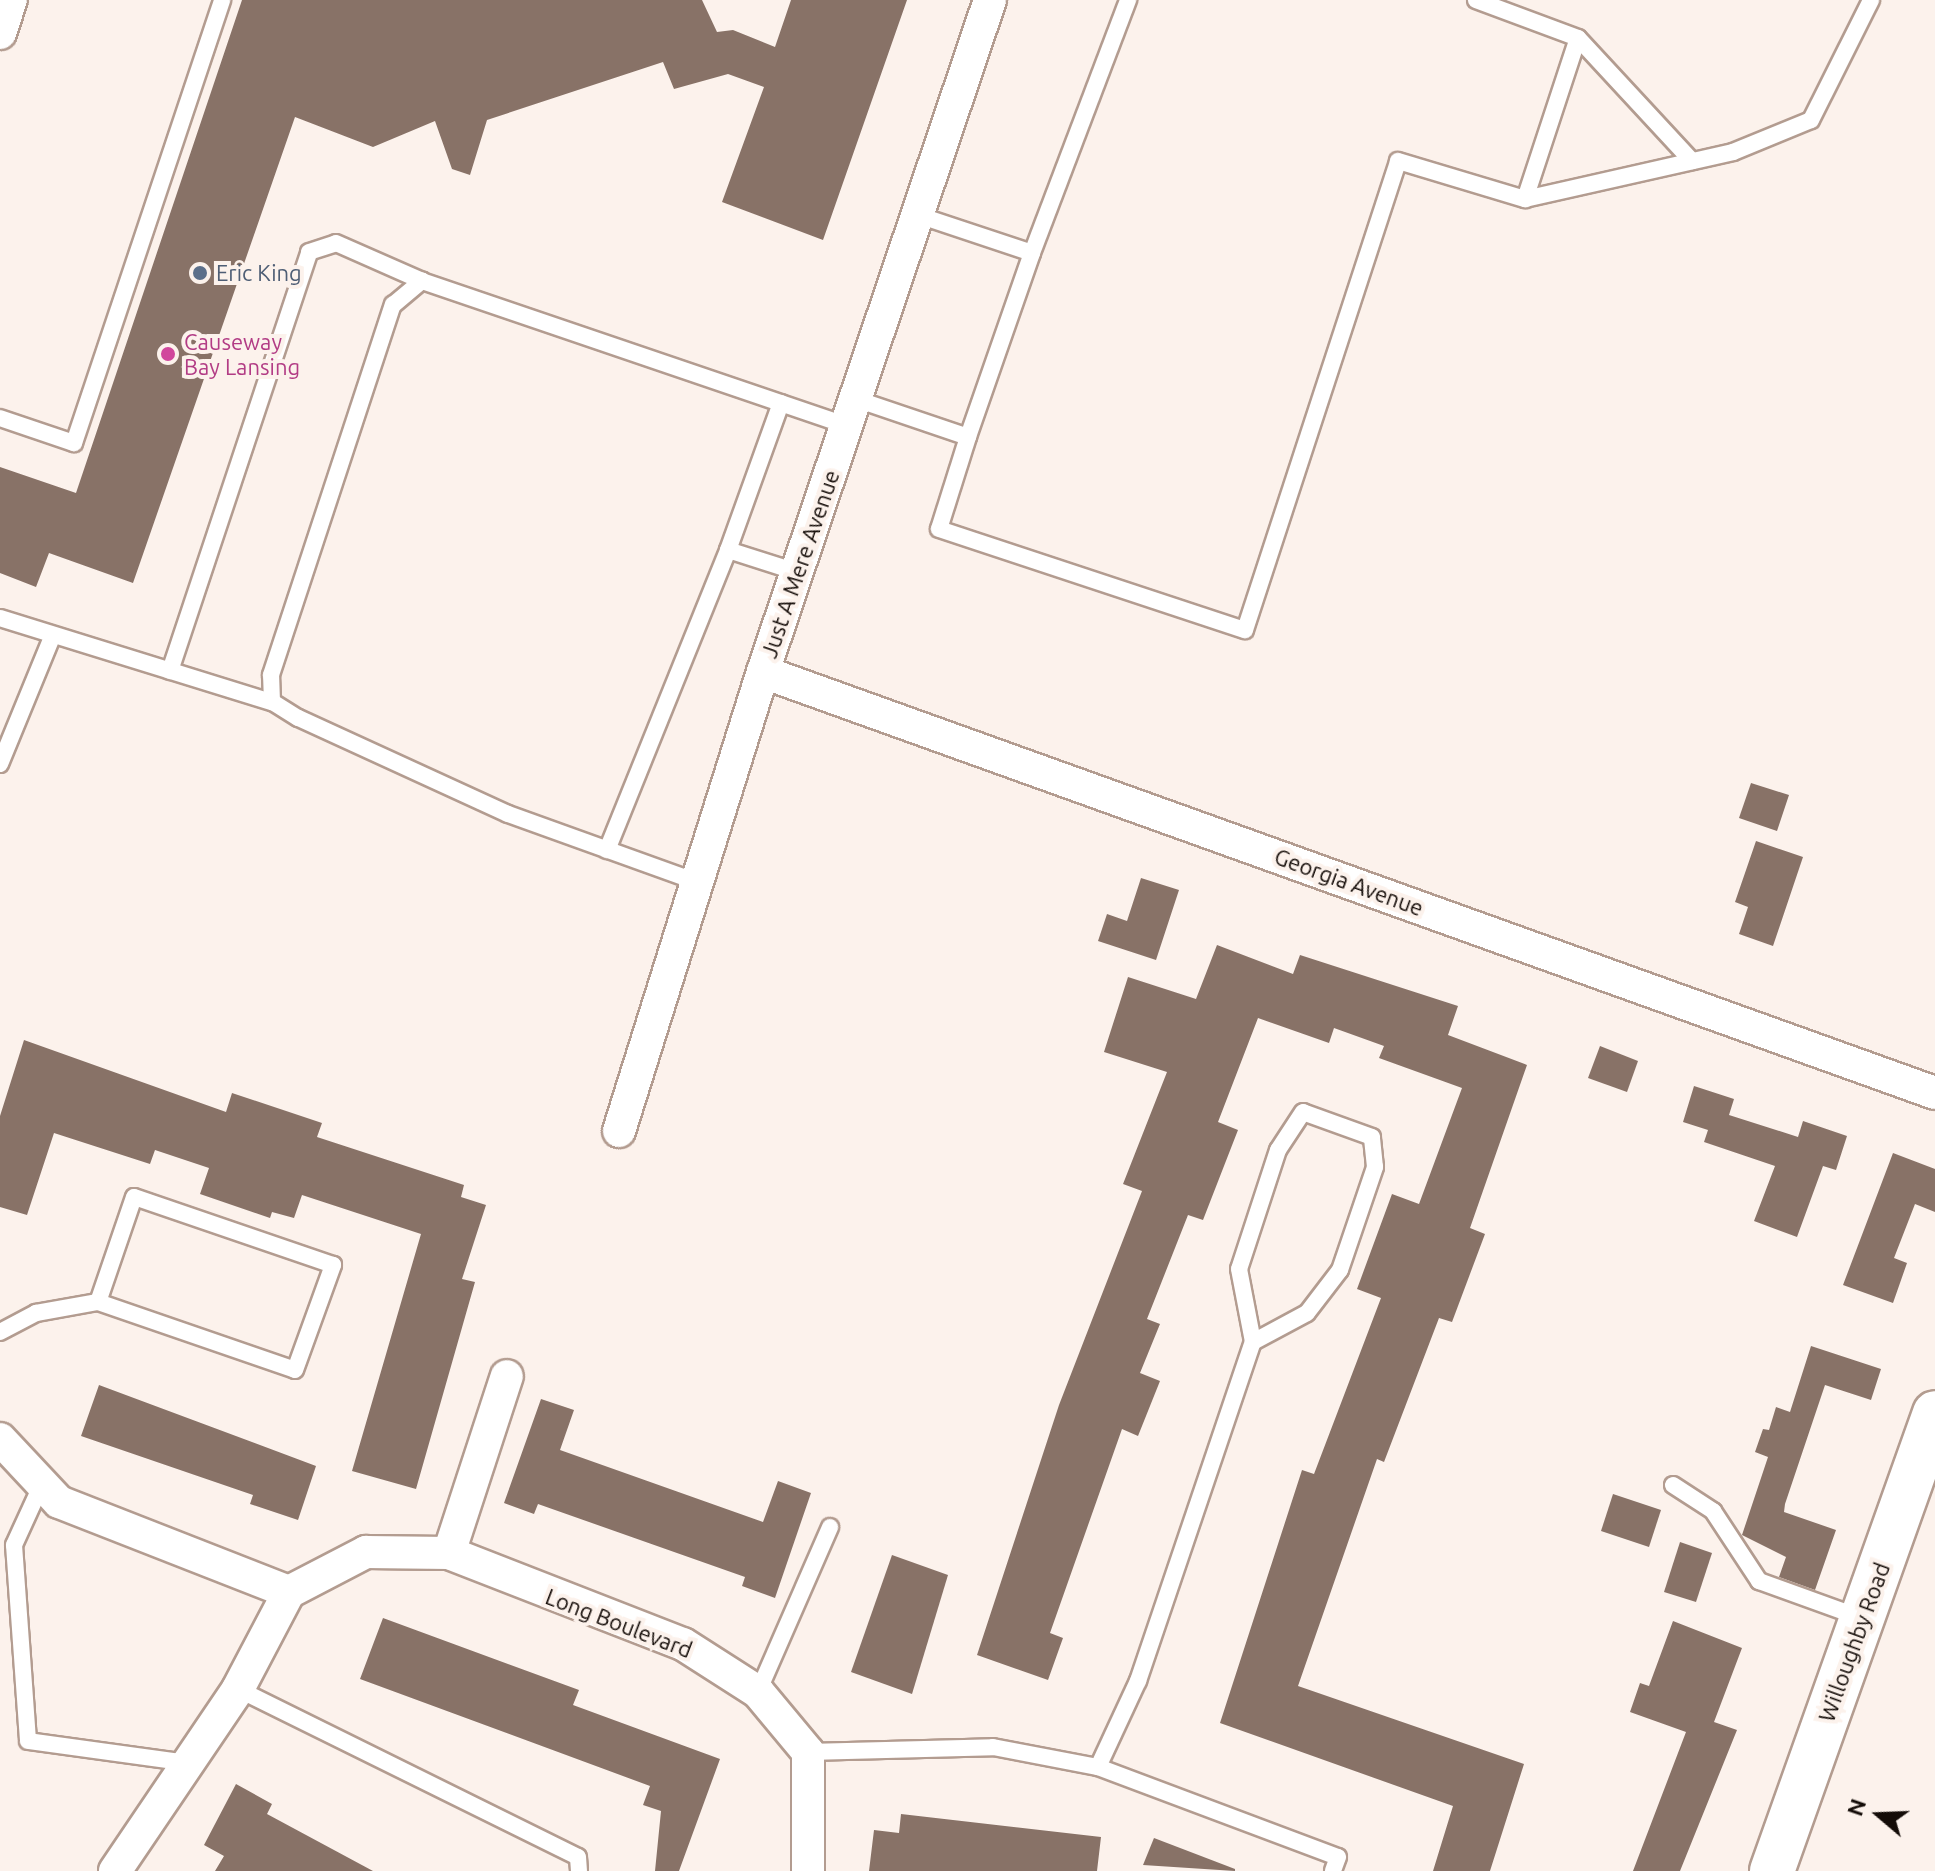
<!DOCTYPE html>
<html>
<head>
<meta charset="utf-8">
<style>
  body { margin:0 }
  #map { position:relative; width:1935px; height:1871px; overflow:hidden; background:#fcf2ec; font-family:Ubuntu,sans-serif }
  div>[style] { position:absolute }
  .building>* { inset:0; background:#887267 }
  .roads { filter:drop-shadow(2px 0 #b39c90) drop-shadow(-2px 0 #b39c90) drop-shadow(0 2px #b39c90) drop-shadow(0 -2px #b39c90) }
  .lane>* { height:16px; margin:-8px; padding:0 8px; transform-origin:8px; border-radius:8px; background:#fff }
  .street>* { height:32px; margin:-16px; padding:0 16px; transform-origin:16px; border-radius:16px; background:#fff }
  .secondary>* { height:44px; margin:-22px; padding:0 22px; transform-origin:22px; border-radius:22px; background:#fff }
  .dots>* { width:22px; height:22px; translate:-50% -50%; box-sizing:border-box; border:4px solid #fcf2ec; border-radius:50% }
  span { translate:-50% -50%; white-space:nowrap; text-align:center; line-height:1.15; -webkit-text-stroke:8px #fcf2ec; paint-order:stroke }
  .service-label { font-size:22px; color:#4e5e75 }
  .left { translate:0 -50%; text-align:left }
  .hotel-label { font-size:22px; color:#b23c85 }
  .street-label { font-size:22px; color:#140c08 }
  .north { position:absolute; left:1839px; top:1775px; width:80px; height:80px; -webkit-text-stroke:6px #fcf2ec; paint-order:stroke; rotate:289deg; font-size:22px; font-weight:700; line-height:32px; text-align:center; color:#140c08 }
  .north::after { content:''; display:block; margin:auto; width:28px; height:36px; background:#140c08; clip-path:polygon(50% 0,100% 100%,50% 72%,0 100%) }
</style>
</head>
<body>
<div id="map">
  <div class="building">
    <div style="clip-path:polygon(242px 0,702px 0,717px 32px,733px 30px,775px 47px,791px 0,907px 0,823px 240px,722px 202px,764px 87px,728px 74px,674px 89px,663px 62px,487px 120px,470px 175px,452px 169px,435px 121px,373px 147px,295px 117px,133px 583px,49px 553px,36px 587px,0 573px,0 467px,76px 493px)"></div>
    <div style="clip-path:polygon(1751px 783px,1789px 795px,1777px 831px,1739px 818px)"></div>
    <div style="clip-path:polygon(1756px 841px,1803px 857px,1773px 946px,1739px 934px,1748px 907px,1735px 902px)"></div>
    <div style="clip-path:polygon(1141px 878px,1179px 890px,1156px 960px,1098px 941px,1107px 914px,1127px 921px)"></div>
    <div style="clip-path:polygon(1217px 945px,1293px 974px,1300px 955px,1458px 1006px,1448px 1035px,1527px 1065px,1470px 1228px,1485px 1234px,1452px 1322px,1439px 1318px,1384px 1462px,1377px 1459px,1298px 1686px,1524px 1764px,1490px 1871px,1433px 1871px,1453px 1806px,1220px 1723px,1302px 1470px,1314px 1474px,1381px 1298px,1357px 1289px,1392px 1194px,1419px 1204px,1462px 1088px,1379px 1058px,1384px 1046px,1334px 1028px,1329px 1043px,1258px 1018px,1218px 1122px,1238px 1130px,1203px 1220px,1188px 1215px,1147px 1319px,1160px 1324px,1140px 1373px,1160px 1381px,1138px 1436px,1122px 1429px,1050px 1633px,1063px 1638px,1048px 1680px,977px 1655px,1059px 1405px,1142px 1191px,1123px 1184px,1167px 1072px,1104px 1052px,1128px 977px,1196px 999px)"></div>
    <div style="clip-path:polygon(24px 1040px,226px 1112px,232px 1093px,322px 1123px,317px 1137px,464px 1185px,461px 1197px,486px 1205px,462px 1279px,475px 1282px,416px 1489px,352px 1471px,421px 1234px,302px 1195px,294px 1218px,272px 1212px,270px 1218px,200px 1194px,209px 1168px,155px 1150px,150px 1164px,54px 1133px,27px 1215px,0 1207px,0 1116px)"></div>
    <div style="clip-path:polygon(1600px 1046px,1638px 1061px,1627px 1092px,1588px 1078px)"></div>
    <div style="clip-path:polygon(1694px 1086px,1734px 1099px,1729px 1115px,1798px 1137px,1803px 1121px,1847px 1136px,1836px 1170px,1823px 1166px,1797px 1237px,1754px 1221px,1775px 1166px,1704px 1142px,1708px 1130px,1683px 1122px)"></div>
    <div style="clip-path:polygon(1893px 1153px,1935px 1169px,1935px 1212px,1915px 1204px,1894px 1258px,1907px 1263px,1893px 1303px,1843px 1285px)"></div>
    <div style="clip-path:polygon(1811px 1346px,1881px 1369px,1871px 1400px,1825px 1385px,1785px 1504px,1784px 1512px,1836px 1530px,1815px 1590px,1779px 1577px,1786px 1557px,1742px 1535px,1768px 1457px,1755px 1452px,1763px 1429px,1769px 1430px,1776px 1407px,1790px 1412px)"></div>
    <div style="clip-path:polygon(99px 1385px,316px 1466px,298px 1520px,250px 1504px,253px 1495px,81px 1436px)"></div>
    <div style="clip-path:polygon(541px 1399px,574px 1410px,560px 1450px,763px 1522px,778px 1481px,811px 1493px,775px 1598px,742px 1586px,745px 1577px,538px 1504px,534px 1514px,504px 1503px)"></div>
    <div style="clip-path:polygon(1613px 1494px,1661px 1510px,1649px 1547px,1601px 1531px)"></div>
    <div style="clip-path:polygon(1680px 1542px,1712px 1553px,1696px 1602px,1664px 1592px)"></div>
    <div style="clip-path:polygon(892px 1555px,948px 1575px,912px 1694px,851px 1672px)"></div>
    <div style="clip-path:polygon(383px 1618px,579px 1690px,573px 1705px,720px 1759px,679px 1871px,655px 1871px,661px 1811px,643px 1805px,650px 1786px,360px 1679px)"></div>
    <div style="clip-path:polygon(1673px 1621px,1742px 1648px,1714px 1722px,1737px 1730px,1680px 1871px,1633px 1871px,1686px 1732px,1630px 1712px,1640px 1683px,1649px 1686px)"></div>
    <div style="clip-path:polygon(236px 1784px,272px 1804px,267px 1814px,373px 1871px,215px 1871px,224px 1856px,204px 1845px)"></div>
    <div style="clip-path:polygon(901px 1814px,1101px 1837px,1097px 1871px,869px 1871px,874px 1830px,899px 1833px)"></div>
    <div style="clip-path:polygon(1154px 1838px,1235px 1869px,1235px 1871px,1143px 1865px)"></div>
  </div>
  <div class="roads">
    <div class="lane">
      <div style="left:1578px;top:38px;width:168px;rotate:47.2deg"></div>
      <div style="left:1525px;top:199px;width:213px;rotate:-12.7deg"></div>
      <div style="left:1733px;top:152px;width:84px;rotate:-22.3deg"></div>
      <div style="left:1811px;top:120px;width:134px;rotate:-63.4deg"></div>
      <div style="left:918px;top:215px;width:120px;rotate:18.4deg"></div>
      <div style="left:1032px;top:253px;width:195px;rotate:109.2deg"></div>
      <div style="left:1032px;top:253px;width:271px;rotate:-69.2deg"></div>
      <div style="left:856px;top:399px;width:118px;rotate:18.7deg"></div>
      <div style="left:968px;top:437px;width:96px;rotate:107.5deg"></div>
      <div style="left:939px;top:529px;width:322px;rotate:18.3deg"></div>
      <div style="left:1245px;top:630px;width:493px;rotate:-71.9deg"></div>
      <div style="left:1398px;top:161px;width:133px;rotate:16.7deg"></div>
      <div style="left:1525px;top:199px;width:169px;rotate:-71.8deg"></div>
      <div style="left:1578px;top:38px;width:109px;rotate:-159.6deg"></div>
      <div style="left:781px;top:403px;width:156px;rotate:109.8deg"></div>
      <div style="left:728px;top:550px;width:72px;rotate:17.7deg"></div>
      <div style="left:0;top:418px;width:78px;rotate:18.7deg"></div>
      <div style="left:74px;top:443px;width:467px;rotate:-71.5deg"></div>
      <div style="left:0;top:618px;width:285px;rotate:17.2deg"></div>
      <div style="left:170px;top:671px;width:441px;rotate:-71.6deg"></div>
      <div style="left:309px;top:252px;width:28px;rotate:-18deg"></div>
      <div style="left:336px;top:243px;width:94px;rotate:23.8deg"></div>
      <div style="left:0;top:764px;width:139px;rotate:-67.7deg"></div>
      <div style="left:607px;top:850px;width:323px;rotate:-68deg"></div>
      <div style="left:700px;top:883px;width:204px;rotate:-160.2deg"></div>
      <div style="left:508px;top:814px;width:231px;rotate:-155.4deg"></div>
      <div style="left:298px;top:718px;width:31px;rotate:-148deg"></div>
      <div style="left:272px;top:702px;width:27px;rotate:-92deg"></div>
      <div style="left:271px;top:675px;width:390px;rotate:-71.8deg"></div>
      <div style="left:393px;top:305px;width:38px;rotate:-40deg"></div>
      <div style="left:422px;top:281px;width:449px;rotate:18.8deg"></div>
      <div style="left:0;top:1332px;width:41px;rotate:-27.8deg"></div>
      <div style="left:36px;top:1313px;width:63px;rotate:-10.1deg"></div>
      <div style="left:98px;top:1302px;width:208px;rotate:19deg"></div>
      <div style="left:295px;top:1370px;width:112px;rotate:-70.1deg"></div>
      <div style="left:333px;top:1265px;width:210px;rotate:-161.1deg"></div>
      <div style="left:134px;top:1197px;width:111px;rotate:108.9deg"></div>
      <div style="left:1673px;top:1485px;width:48px;rotate:33deg"></div>
      <div style="left:1713px;top:1511px;width:84px;rotate:56.7deg"></div>
      <div style="left:1759px;top:1581px;width:109px;rotate:19.9deg"></div>
      <div style="left:41px;top:1486px;width:65px;rotate:114.6deg"></div>
      <div style="left:14px;top:1545px;width:196px;rotate:85.9deg"></div>
      <div style="left:28px;top:1741px;width:162px;rotate:7.8deg"></div>
      <div style="left:238px;top:1689px;width:379px;rotate:26.3deg"></div>
      <div style="left:578px;top:1857px;width:14px;rotate:86deg"></div>
      <div style="left:758px;top:1692px;width:180px;rotate:-66.4deg"></div>
      <div style="left:808px;top:1752px;width:185px;rotate:-1.5deg"></div>
      <div style="left:993px;top:1747px;width:107px;rotate:10.8deg"></div>
      <div style="left:1098px;top:1767px;width:256px;rotate:20.6deg"></div>
      <div style="left:1338px;top:1857px;width:15px;rotate:110deg"></div>
      <div style="left:1098px;top:1767px;width:95px;rotate:-65.1deg"></div>
      <div style="left:1138px;top:1681px;width:358px;rotate:-71.3deg"></div>
      <div style="left:1253px;top:1342px;width:61px;rotate:-28.2deg"></div>
      <div style="left:1307px;top:1313px;width:54px;rotate:-52.5deg"></div>
      <div style="left:1340px;top:1270px;width:109px;rotate:-71.2deg"></div>
      <div style="left:1375px;top:1167px;width:30px;rotate:-96deg"></div>
      <div style="left:1372px;top:1137px;width:73px;rotate:-160.1deg"></div>
      <div style="left:1303px;top:1112px;width:45px;rotate:123.3deg"></div>
      <div style="left:1278px;top:1150px;width:125px;rotate:108.1deg"></div>
      <div style="left:1239px;top:1269px;width:74px;rotate:79.1deg"></div>
    </div>
    <div class="street">
      <div style="left:0;top:33px;width:35px;rotate:-72deg"></div>
      <div style="left:763px;top:672px;width:1245px;rotate:19.76deg"></div>
      <div style="left:619px;top:1131px;width:481px;rotate:-72.6deg"></div>
      <div style="left:763px;top:672px;width:709px;rotate:-71.34deg"></div>
      <div style="left:0;top:1439px;width:86px;rotate:46.9deg"></div>
      <div style="left:59px;top:1502px;width:247px;rotate:21.4deg"></div>
      <div style="left:449px;top:1553px;width:186px;rotate:-71.9deg"></div>
      <div style="left:115px;top:1871px;width:220px;rotate:-55.9deg"></div>
      <div style="left:238px;top:1689px;width:110px;rotate:-62.3deg"></div>
      <div style="left:289px;top:1592px;width:87px;rotate:-27.5deg"></div>
      <div style="left:366px;top:1552px;width:83px;rotate:0.7deg"></div>
      <div style="left:449px;top:1553px;width:251px;rotate:21.3deg"></div>
      <div style="left:683px;top:1644px;width:89px;rotate:32.6deg"></div>
      <div style="left:758px;top:1692px;width:78px;rotate:50.2deg"></div>
      <div style="left:808px;top:1752px;width:119px;rotate:90deg"></div>
    </div>
    <div class="secondary">
      <div style="left:1772px;top:1871px;width:486px;rotate:-70.4deg"></div>
    </div>
  </div>
  <div class="dots">
    <div style="left:200px;top:273px;background:#5c6f8a"></div>
    <div style="left:168px;top:354px;background:#d1479c"></div>
  </div>
  <div class="service-label">
    <span class="left" style="left:216px;top:273px">Eric King</span>
  </div>
  <div class="hotel-label">
    <span class="left" style="left:184px;top:354px">Causeway<br>Bay Lansing</span>
  </div>
  <div class="street-label">
    <span style="left:800px;top:564px;rotate:-71deg">Just A Mere Avenue</span>
    <span style="left:1349px;top:882px;rotate:20deg">Georgia Avenue</span>
    <span style="left:619px;top:1623px;rotate:21deg">Long Boulevard</span>
    <span style="left:1854px;top:1642px;rotate:-70deg">Willoughby Road</span>
  </div>
  <div class="north">N</div>
</div>
</body>
</html>
